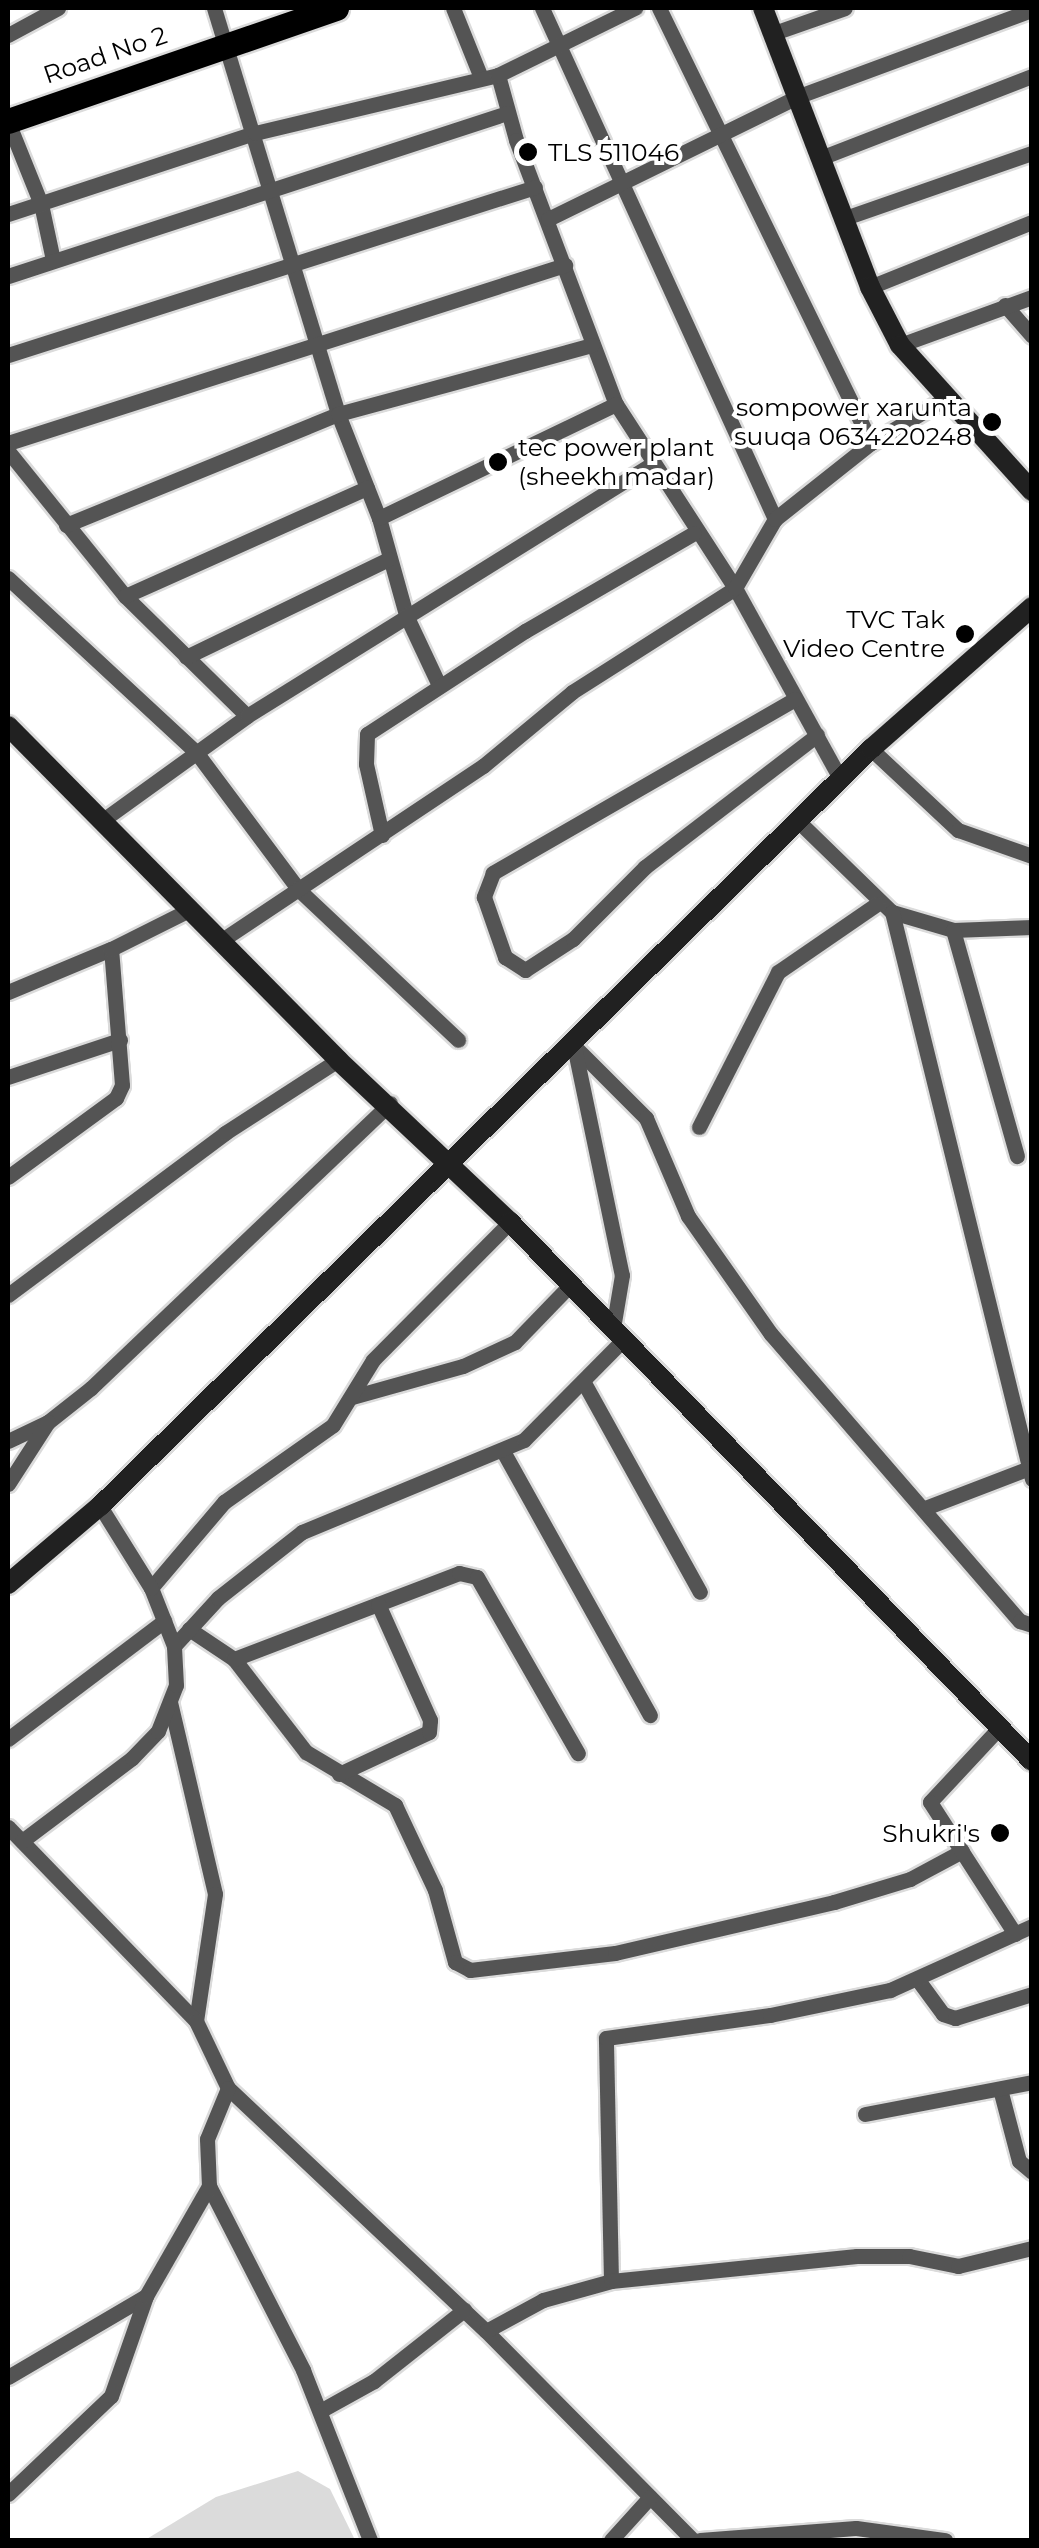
<!DOCTYPE html>
<html>
<head>
<meta charset="utf-8">
<style>
  body { margin:0 }
  #map { position:relative; width:1039px; height:2548px; overflow:hidden; background:#fff; font-family:Montserrat,sans-serif }
  div>[style] { position:absolute }
  .green>* { inset:0; background:#dbdbdb }
  .roads { filter:drop-shadow(2px 0 #dbdbdb) drop-shadow(-2px 0 #dbdbdb) drop-shadow(0 2px #dbdbdb) drop-shadow(0 -2px #dbdbdb) }
  .street>* { height:15px; margin:-7.5px; padding:0 7.5px; transform-origin:7.5px; border-radius:7.5px; background:#545454 }
  .secondary>* { height:20px; margin:-10px; padding:0 10px; transform-origin:10px; border-radius:10px; background:#212121 }
  .primary>* { height:25px; margin:-12.5px; padding:0 12.5px; transform-origin:12.5px; border-radius:12.5px; background:#000 }
  .dots>* { width:28px; height:28px; translate:-50% -50%; box-sizing:border-box; border:5px solid #fff; border-radius:50% }
  span { translate:-50% -50%; white-space:nowrap; text-align:center; line-height:1.15; -webkit-text-stroke:8px #fff; paint-order:stroke }
  .street-label { font-size:25px; color:#000 }
  .poi-label { font-size:25px; color:#000 }
  .left { translate:0 -50%; text-align:left }
  .right { translate:-100% -50%; text-align:right }
  .frame { position:absolute; inset:0; border:10px solid #000; pointer-events:none }
</style>
</head>
<body>
<div id="map">
  <div class="green">
    <div style="clip-path:polygon(298px 2471px,330px 2489px,355px 2540px,145px 2540px,216px 2497px)"></div>
  </div>
  <div class="roads">
    <div class="street">
      <div style="left:214px;top:8px;width:425px;rotate:73deg"></div>
      <div style="left:338px;top:414px;width:112px;rotate:68.5deg"></div>
      <div style="left:379px;top:518px;width:101px;rotate:74.4deg"></div>
      <div style="left:406px;top:615px;width:77px;rotate:64.8deg"></div>
      <div style="left:453px;top:8px;width:72px;rotate:68.1deg"></div>
      <div style="left:542px;top:8px;width:562px;rotate:65.49deg"></div>
      <div style="left:659px;top:8px;width:484px;rotate:64deg"></div>
      <div style="left:774px;top:33px;width:75px;rotate:-19.4deg"></div>
      <div style="left:8px;top:35px;width:57px;rotate:-28.4deg"></div>
      <div style="left:498px;top:75px;width:67px;rotate:74.5deg"></div>
      <div style="left:516px;top:140px;width:282px;rotate:69.3deg"></div>
      <div style="left:616px;top:404px;width:219px;rotate:57.1deg"></div>
      <div style="left:735px;top:588px;width:219px;rotate:61.1deg"></div>
      <div style="left:8px;top:122px;width:88px;rotate:68.1deg"></div>
      <div style="left:41px;top:204px;width:57px;rotate:77.9deg"></div>
      <div style="left:823px;top:157px;width:224px;rotate:-21.2deg"></div>
      <div style="left:8px;top:214px;width:260px;rotate:-18.2deg"></div>
      <div style="left:255px;top:133px;width:250px;rotate:-13.4deg"></div>
      <div style="left:498px;top:75px;width:153px;rotate:-26.1deg"></div>
      <div style="left:845px;top:218px;width:198px;rotate:-19.2deg"></div>
      <div style="left:548px;top:219px;width:280px;rotate:-26.1deg"></div>
      <div style="left:799px;top:96px;width:248px;rotate:-20.3deg"></div>
      <div style="left:8px;top:276px;width:525px;rotate:-18.09deg"></div>
      <div style="left:870px;top:287px;width:175px;rotate:-21.9deg"></div>
      <div style="left:1005px;top:305px;width:41px;rotate:48.9deg"></div>
      <div style="left:900px;top:345px;width:140px;rotate:-20deg"></div>
      <div style="left:8px;top:355px;width:553px;rotate:-17.68deg"></div>
      <div style="left:8px;top:443px;width:585px;rotate:-17.72deg"></div>
      <div style="left:8px;top:451px;width:186px;rotate:51.1deg"></div>
      <div style="left:125px;top:596px;width:171px;rotate:44.5deg"></div>
      <div style="left:379px;top:518px;width:263px;rotate:-25.7deg"></div>
      <div style="left:66px;top:525px;width:294px;rotate:-22.2deg"></div>
      <div style="left:338px;top:414px;width:263px;rotate:-15.2deg"></div>
      <div style="left:8px;top:578px;width:256px;rotate:42.8deg"></div>
      <div style="left:196px;top:752px;width:171px;rotate:53.3deg"></div>
      <div style="left:298px;top:889px;width:220px;rotate:43.3deg"></div>
      <div style="left:125px;top:596px;width:265px;rotate:-24.1deg"></div>
      <div style="left:186px;top:657px;width:225px;rotate:-25.8deg"></div>
      <div style="left:795px;top:699px;width:349px;rotate:150.1deg"></div>
      <div style="left:493px;top:873px;width:26px;rotate:111deg"></div>
      <div style="left:484px;top:897px;width:64px;rotate:70.7deg"></div>
      <div style="left:505px;top:957px;width:24px;rotate:33deg"></div>
      <div style="left:525px;top:970px;width:57px;rotate:-32.9deg"></div>
      <div style="left:573px;top:939px;width:102px;rotate:-45deg"></div>
      <div style="left:645px;top:867px;width:217px;rotate:-37.5deg"></div>
      <div style="left:871px;top:749px;width:119px;rotate:43deg"></div>
      <div style="left:958px;top:830px;width:78px;rotate:19.4deg"></div>
      <div style="left:103px;top:820px;width:178px;rotate:-35.8deg"></div>
      <div style="left:247px;top:716px;width:475px;rotate:-31.9deg"></div>
      <div style="left:799px;top:822px;width:129px;rotate:44.1deg"></div>
      <div style="left:892px;top:912px;width:64px;rotate:16.4deg"></div>
      <div style="left:953px;top:930px;width:79px;rotate:-2.2deg"></div>
      <div style="left:382px;top:835px;width:73px;rotate:-102.7deg"></div>
      <div style="left:366px;top:764px;width:30px;rotate:-88deg"></div>
      <div style="left:367px;top:734px;width:189px;rotate:-33.1deg"></div>
      <div style="left:525px;top:631px;width:195px;rotate:-30.1deg"></div>
      <div style="left:892px;top:912px;width:584px;rotate:76.13deg"></div>
      <div style="left:953px;top:930px;width:235px;rotate:74.2deg"></div>
      <div style="left:222px;top:940px;width:314px;rotate:-33.7deg"></div>
      <div style="left:483px;top:766px;width:116px;rotate:-39.7deg"></div>
      <div style="left:572px;top:692px;width:193px;rotate:-32.5deg"></div>
      <div style="left:735px;top:588px;width:80px;rotate:-59.9deg"></div>
      <div style="left:775px;top:519px;width:122px;rotate:-38.4deg"></div>
      <div style="left:871px;top:443px;width:84px;rotate:-30.8deg"></div>
      <div style="left:8px;top:992px;width:112px;rotate:-22.7deg"></div>
      <div style="left:574px;top:1046px;width:102px;rotate:45deg"></div>
      <div style="left:646px;top:1118px;width:107px;rotate:66.8deg"></div>
      <div style="left:688px;top:1216px;width:144px;rotate:54.9deg"></div>
      <div style="left:771px;top:1334px;width:380px;rotate:49.1deg"></div>
      <div style="left:1020px;top:1621px;width:13px;rotate:18deg"></div>
      <div style="left:574px;top:1046px;width:234px;rotate:78.2deg"></div>
      <div style="left:622px;top:1275px;width:54px;rotate:99.6deg"></div>
      <div style="left:8px;top:1077px;width:118px;rotate:-18.3deg"></div>
      <div style="left:699px;top:1127px;width:174px;rotate:-63deg"></div>
      <div style="left:778px;top:972px;width:120px;rotate:-34.5deg"></div>
      <div style="left:8px;top:1177px;width:134px;rotate:-36.2deg"></div>
      <div style="left:116px;top:1098px;width:14px;rotate:-65deg"></div>
      <div style="left:122px;top:1085px;width:136px;rotate:-94.6deg"></div>
      <div style="left:111px;top:949px;width:87px;rotate:-26.6deg"></div>
      <div style="left:8px;top:1295px;width:271px;rotate:-36.7deg"></div>
      <div style="left:225px;top:1133px;width:135px;rotate:-32.9deg"></div>
      <div style="left:583px;top:1381px;width:241px;rotate:61deg"></div>
      <div style="left:352px;top:1397px;width:115px;rotate:-15.6deg"></div>
      <div style="left:463px;top:1366px;width:57px;rotate:-24.8deg"></div>
      <div style="left:515px;top:1342px;width:81px;rotate:-46deg"></div>
      <div style="left:8px;top:1441px;width:44px;rotate:-25.4deg"></div>
      <div style="left:48px;top:1422px;width:55px;rotate:-38.3deg"></div>
      <div style="left:91px;top:1388px;width:413px;rotate:-43.6deg"></div>
      <div style="left:504px;top:1453px;width:300px;rotate:60.9deg"></div>
      <div style="left:8px;top:1484px;width:74px;rotate:-57.2deg"></div>
      <div style="left:925px;top:1508px;width:111px;rotate:-21deg"></div>
      <div style="left:151px;top:1588px;width:113px;rotate:-49.7deg"></div>
      <div style="left:224px;top:1502px;width:133px;rotate:-35.2deg"></div>
      <div style="left:333px;top:1425px;width:76px;rotate:-58.4deg"></div>
      <div style="left:373px;top:1360px;width:194px;rotate:-45.2deg"></div>
      <div style="left:189px;top:1629px;width:54px;rotate:33.7deg"></div>
      <div style="left:234px;top:1659px;width:118px;rotate:52.3deg"></div>
      <div style="left:306px;top:1752px;width:104px;rotate:30.8deg"></div>
      <div style="left:395px;top:1805px;width:94px;rotate:64.8deg"></div>
      <div style="left:435px;top:1890px;width:75px;rotate:74.5deg"></div>
      <div style="left:455px;top:1962px;width:17px;rotate:28deg"></div>
      <div style="left:470px;top:1970px;width:146px;rotate:-6.7deg"></div>
      <div style="left:615px;top:1953px;width:225px;rotate:-13.1deg"></div>
      <div style="left:834px;top:1902px;width:79px;rotate:-16.8deg"></div>
      <div style="left:910px;top:1879px;width:59px;rotate:-28.3deg"></div>
      <div style="left:174px;top:1646px;width:65px;rotate:-47.5deg"></div>
      <div style="left:218px;top:1598px;width:107px;rotate:-38.2deg"></div>
      <div style="left:302px;top:1532px;width:240px;rotate:-22.5deg"></div>
      <div style="left:524px;top:1440px;width:142px;rotate:-45.3deg"></div>
      <div style="left:234px;top:1659px;width:241px;rotate:-20.9deg"></div>
      <div style="left:459px;top:1573px;width:18px;rotate:13deg"></div>
      <div style="left:477px;top:1577px;width:203px;rotate:60.2deg"></div>
      <div style="left:170px;top:1702px;width:197px;rotate:76.8deg"></div>
      <div style="left:215px;top:1894px;width:128px;rotate:98.5deg"></div>
      <div style="left:999px;top:1728px;width:101px;rotate:133deg"></div>
      <div style="left:930px;top:1802px;width:157px;rotate:57.2deg"></div>
      <div style="left:8px;top:1739px;width:196px;rotate:-37.1deg"></div>
      <div style="left:339px;top:1774px;width:99px;rotate:-25deg"></div>
      <div style="left:429px;top:1732px;width:12px;rotate:-85deg"></div>
      <div style="left:430px;top:1720px;width:127px;rotate:-114.1deg"></div>
      <div style="left:8px;top:1827px;width:270px;rotate:45.9deg"></div>
      <div style="left:196px;top:2021px;width:74px;rotate:64.5deg"></div>
      <div style="left:228px;top:2088px;width:354px;rotate:43.3deg"></div>
      <div style="left:486px;top:2331px;width:294px;rotate:45.3deg"></div>
      <div style="left:22px;top:1841px;width:138px;rotate:-37deg"></div>
      <div style="left:132px;top:1758px;width:37px;rotate:-46deg"></div>
      <div style="left:158px;top:1731px;width:49px;rotate:-68.6deg"></div>
      <div style="left:176px;top:1685px;width:39px;rotate:-93deg"></div>
      <div style="left:174px;top:1646px;width:62px;rotate:-111.6deg"></div>
      <div style="left:151px;top:1588px;width:97px;rotate:-121.9deg"></div>
      <div style="left:918px;top:1980px;width:42px;rotate:53.7deg"></div>
      <div style="left:943px;top:2014px;width:13px;rotate:18deg"></div>
      <div style="left:955px;top:2018px;width:81px;rotate:-17.3deg"></div>
      <div style="left:228px;top:2088px;width:55px;rotate:112.4deg"></div>
      <div style="left:207px;top:2139px;width:47px;rotate:87.6deg"></div>
      <div style="left:209px;top:2186px;width:207px;rotate:62.9deg"></div>
      <div style="left:303px;top:2370px;width:183px;rotate:68.5deg"></div>
      <div style="left:1000px;top:2089px;width:74px;rotate:75.2deg"></div>
      <div style="left:1019px;top:2161px;width:17px;rotate:40deg"></div>
      <div style="left:865px;top:2114px;width:170px;rotate:-10.8deg"></div>
      <div style="left:611px;top:2281px;width:243px;rotate:-91.2deg"></div>
      <div style="left:606px;top:2038px;width:166px;rotate:-8deg"></div>
      <div style="left:770px;top:2015px;width:123px;rotate:-11.8deg"></div>
      <div style="left:890px;top:1990px;width:156px;rotate:-24.3deg"></div>
      <div style="left:486px;top:2331px;width:65px;rotate:-28.5deg"></div>
      <div style="left:543px;top:2300px;width:71px;rotate:-15.6deg"></div>
      <div style="left:611px;top:2281px;width:247px;rotate:-5.8deg"></div>
      <div style="left:857px;top:2256px;width:52px"></div>
      <div style="left:909px;top:2256px;width:50px;rotate:11.5deg"></div>
      <div style="left:958px;top:2266px;width:76px;rotate:-13.7deg"></div>
      <div style="left:8px;top:2377px;width:160px;rotate:-30.4deg"></div>
      <div style="left:320px;top:2411px;width:62px;rotate:-29.1deg"></div>
      <div style="left:374px;top:2381px;width:115px;rotate:-38.3deg"></div>
      <div style="left:8px;top:2494px;width:142px;rotate:-43.6deg"></div>
      <div style="left:111px;top:2396px;width:106px;rotate:-70.7deg"></div>
      <div style="left:146px;top:2296px;width:127px;rotate:-60.2deg"></div>
      <div style="left:611px;top:2540px;width:58px;rotate:-47.8deg"></div>
      <div style="left:700px;top:2540px;width:156px;rotate:-4.4deg"></div>
      <div style="left:856px;top:2528px;width:90px;rotate:7.7deg"></div>
    </div>
    <div class="secondary">
      <div style="left:763px;top:8px;width:299px;rotate:69deg"></div>
      <div style="left:870px;top:287px;width:65px;rotate:62.7deg"></div>
      <div style="left:900px;top:345px;width:197px;rotate:47.9deg"></div>
      <div style="left:8px;top:726px;width:470px;rotate:45.3deg"></div>
      <div style="left:338px;top:1060px;width:236px;rotate:43.3deg"></div>
      <div style="left:510px;top:1222px;width:750px;rotate:45.92deg"></div>
      <div style="left:8px;top:1584px;width:121px;rotate:-40.3deg"></div>
      <div style="left:100px;top:1506px;width:1081px;rotate:-44.48deg"></div>
      <div style="left:871px;top:749px;width:215px;rotate:-41.4deg"></div>
    </div>
    <div class="primary">
      <div style="left:8px;top:121px;width:347px;rotate:-19deg"></div>
    </div>
  </div>
  <div class="dots">
    <div style="left:528px;top:152px;background:#000"></div>
    <div style="left:992px;top:422px;background:#000"></div>
    <div style="left:498px;top:462px;background:#000"></div>
    <div style="left:965px;top:634px;background:#000"></div>
    <div style="left:1000px;top:1833px;background:#000"></div>
  </div>
  <div class="street-label">
    <span style="left:105px;top:55px;rotate:-19deg">Road No 2</span>
  </div>
  <div class="poi-label">
    <span class="left" style="left:548px;top:152px">TLS 511046</span>
    <span class="right" style="left:972px;top:422px">sompower xarunta<br>suuqa 0634220248</span>
    <span class="left" style="left:518px;top:462px">tec power plant<br>(sheekh madar)</span>
    <span class="right" style="left:945px;top:634px">TVC Tak<br>Video Centre</span>
    <span class="right" style="left:980px;top:1833px">Shukri's</span>
  </div>
  <div class="frame"></div>
</div>
</body>
</html>
